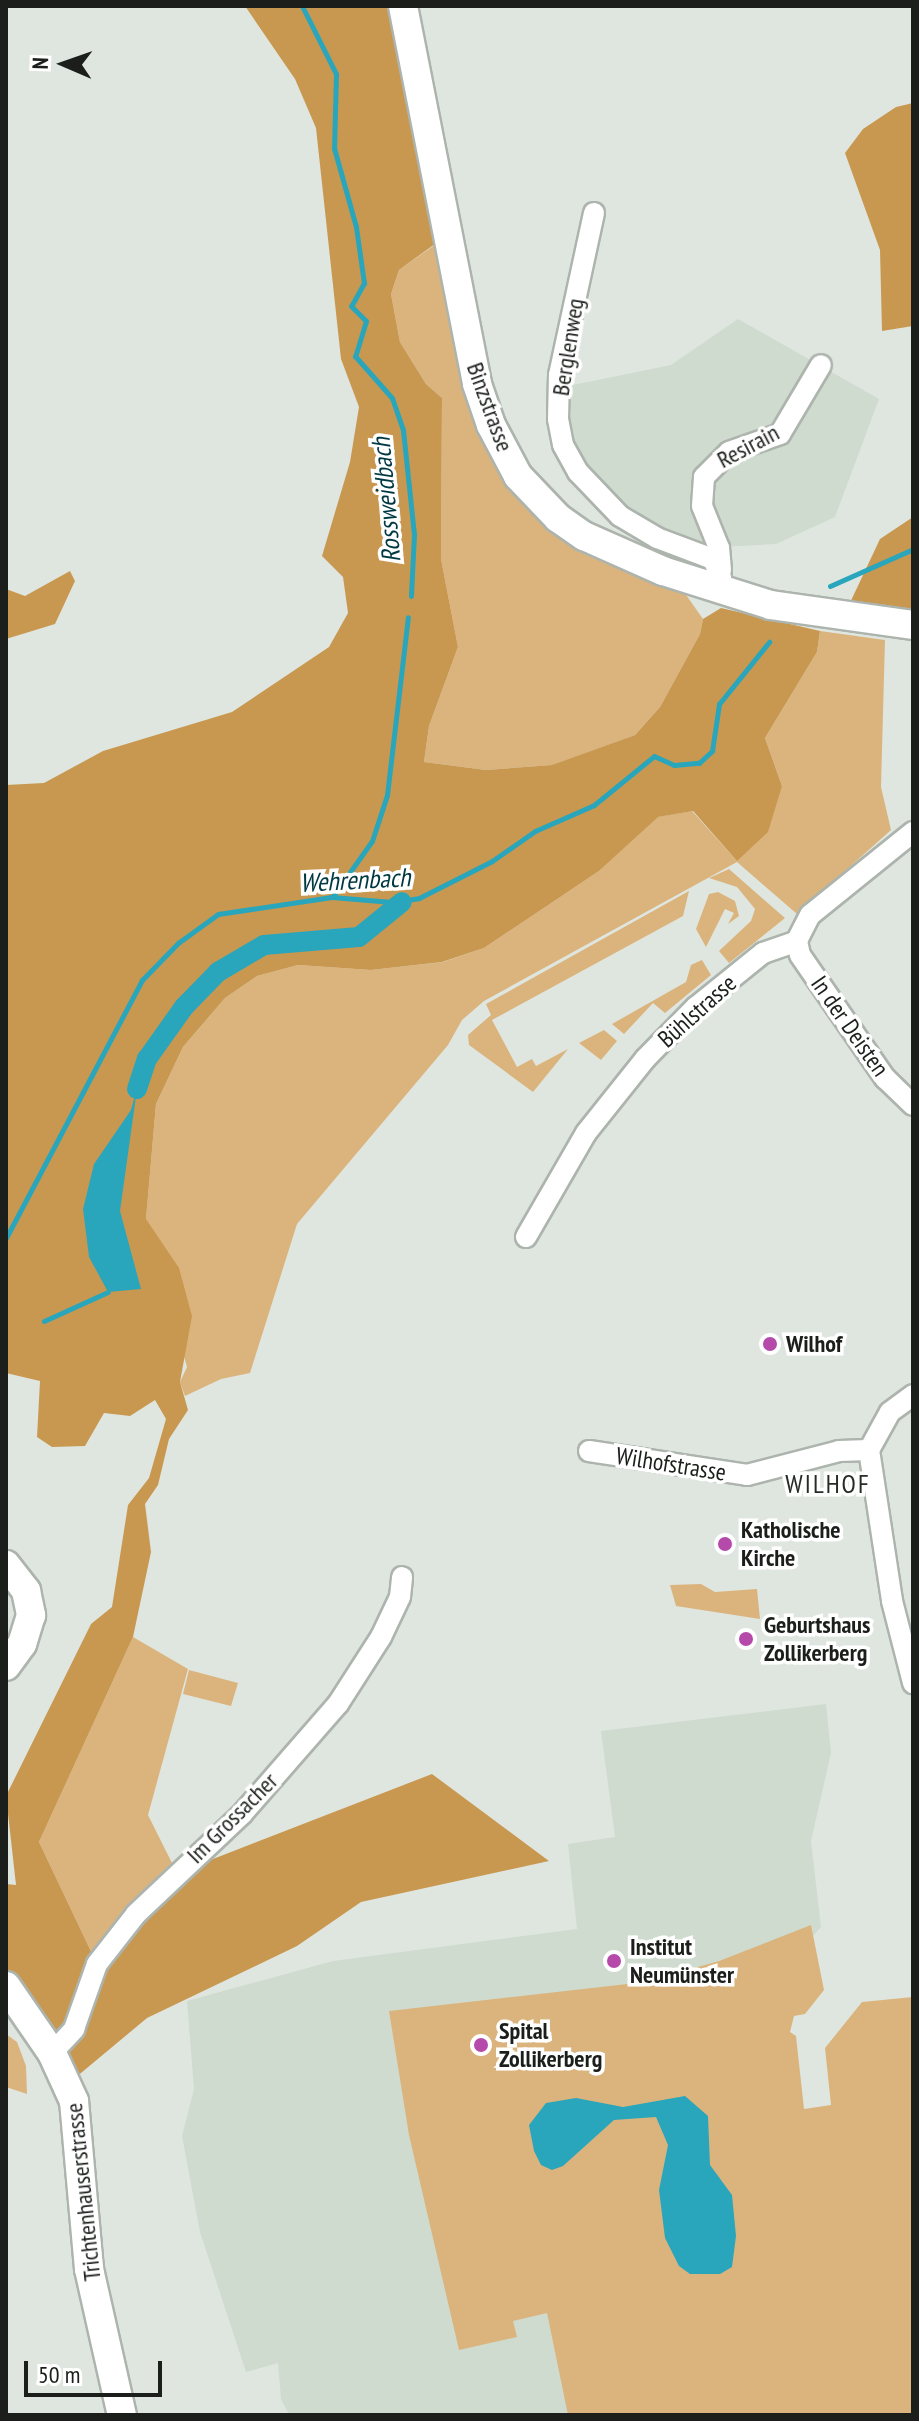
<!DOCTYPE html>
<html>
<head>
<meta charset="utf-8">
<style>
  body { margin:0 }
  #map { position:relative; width:919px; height:2421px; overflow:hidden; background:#dfe6df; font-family:"PT Sans Narrow",sans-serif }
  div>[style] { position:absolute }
  .built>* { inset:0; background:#cfdbce }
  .green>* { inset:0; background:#dbb47d }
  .forest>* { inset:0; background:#c99850 }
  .water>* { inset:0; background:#29a6bb }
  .stream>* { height:5px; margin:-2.5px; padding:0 2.5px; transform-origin:2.5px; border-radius:2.5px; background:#29a6bb }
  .canal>* { height:20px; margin:-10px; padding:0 10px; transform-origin:10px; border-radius:10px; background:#29a6bb }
  .roads { filter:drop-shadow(2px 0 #adb4ad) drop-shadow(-2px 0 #adb4ad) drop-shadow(0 2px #adb4ad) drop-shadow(0 -2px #adb4ad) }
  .street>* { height:20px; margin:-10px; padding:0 10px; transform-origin:10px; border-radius:10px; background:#fff }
  .secondary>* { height:28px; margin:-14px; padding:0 14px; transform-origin:14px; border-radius:14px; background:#fff }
  .dots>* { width:22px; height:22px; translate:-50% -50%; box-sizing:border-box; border:4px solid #fff; border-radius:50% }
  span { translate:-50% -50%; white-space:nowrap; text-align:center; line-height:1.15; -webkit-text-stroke:7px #fff; paint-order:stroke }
  .street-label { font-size:24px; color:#1b1e1b }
  .poi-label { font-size:24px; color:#1b1e1b; font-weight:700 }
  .left { translate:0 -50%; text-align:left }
  .water-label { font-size:26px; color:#013943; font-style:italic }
  .neighbourhood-label { font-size:26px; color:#262b26; letter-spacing:2px }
  .frame { position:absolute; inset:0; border:8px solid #1b1e1b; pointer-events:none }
  .north { position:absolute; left:24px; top:24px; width:80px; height:80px; -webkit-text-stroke:6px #fff; paint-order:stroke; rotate:272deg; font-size:22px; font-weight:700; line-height:32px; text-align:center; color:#1b1e1b }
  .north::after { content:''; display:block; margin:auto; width:28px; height:36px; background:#1b1e1b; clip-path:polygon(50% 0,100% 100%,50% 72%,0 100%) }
  .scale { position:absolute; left:24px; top:2361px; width:138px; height:36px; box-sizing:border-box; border:4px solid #1b1e1b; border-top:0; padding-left:10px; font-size:24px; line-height:28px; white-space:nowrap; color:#1b1e1b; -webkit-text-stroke:6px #fff; paint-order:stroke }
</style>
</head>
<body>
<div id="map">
  <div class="built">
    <div style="clip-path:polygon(738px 319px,879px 399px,835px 517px,776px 544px,704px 548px,655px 531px,615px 504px,581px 466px,565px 419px,568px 386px,671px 365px)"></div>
    <div style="clip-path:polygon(826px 1704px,831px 1753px,811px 1841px,821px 1927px,759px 1996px,884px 2415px,289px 2415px,281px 2399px,278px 2363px,246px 2372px,200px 2232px,182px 2136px,194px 2089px,187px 2001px,333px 1961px,577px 1929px,568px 1844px,615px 1837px,601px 1731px)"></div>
  </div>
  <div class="green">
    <div style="clip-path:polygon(439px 242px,476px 420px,564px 537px,602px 560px,684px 592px,703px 619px,700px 634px,660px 707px,635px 735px,553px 765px,486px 770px,424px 762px,429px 726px,458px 647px,441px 559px,442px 398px,426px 384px,400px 342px,391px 294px,399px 270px)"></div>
    <div style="clip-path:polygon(820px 631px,885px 640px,881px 787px,891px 830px,797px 914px,737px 862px,484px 1001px,462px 1020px,448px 1045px,297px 1224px,250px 1373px,221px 1379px,185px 1396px,180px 1382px,187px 1367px,146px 1219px,156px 1104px,183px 1047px,225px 998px,257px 976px,298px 965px,371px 970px,443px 962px,484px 948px,599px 871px,657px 817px,692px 811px,737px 861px,782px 786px,765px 738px,817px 652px)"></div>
    <div style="clip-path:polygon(729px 869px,785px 918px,729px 963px,719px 951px,751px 921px,755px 909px,737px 887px,709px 878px)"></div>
    <div style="clip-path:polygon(689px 891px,683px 916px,492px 1020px,517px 1067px,532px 1059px,536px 1066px,568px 1049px,533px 1092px,469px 1045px,468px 1035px,491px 1015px,486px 1004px)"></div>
    <div style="clip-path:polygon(718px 892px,735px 901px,739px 916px,728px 924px,734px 913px,725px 909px,706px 947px,696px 929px,709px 894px)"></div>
    <div style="clip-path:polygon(702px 960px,711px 975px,665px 1013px,653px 1003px,624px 1034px,612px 1024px,686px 982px,691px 965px)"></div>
    <div style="clip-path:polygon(604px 1030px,617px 1041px,601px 1060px,579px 1043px)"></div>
    <div style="clip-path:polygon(701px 1584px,715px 1592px,757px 1589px,760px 1619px,676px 1606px,670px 1585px)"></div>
    <div style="clip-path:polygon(133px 1637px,188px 1669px,148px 1815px,177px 1873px,97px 1964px,39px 1842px)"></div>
    <div style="clip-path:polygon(189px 1670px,238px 1683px,231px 1706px,183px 1694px)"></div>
    <div style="clip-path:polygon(811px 1925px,824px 1990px,805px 2014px,794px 2016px,790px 2032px,796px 2036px,804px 2109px,831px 2105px,825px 2048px,862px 2002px,913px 1997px,913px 2415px,568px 2415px,547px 2313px,513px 2321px,517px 2337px,459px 2350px,409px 2135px,389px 2011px,645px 1982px,719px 1961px)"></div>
    <div style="clip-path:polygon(6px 2034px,17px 2042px,26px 2066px,27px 2094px,6px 2087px)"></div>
  </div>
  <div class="forest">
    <div style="clip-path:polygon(245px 6px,405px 6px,446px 236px,399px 270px,391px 294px,400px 342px,426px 384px,442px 398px,441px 559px,458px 647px,429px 726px,424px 762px,486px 770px,552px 765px,635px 735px,660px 707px,700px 634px,703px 619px,721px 608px,820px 631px,817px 652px,765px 738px,782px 786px,768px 832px,737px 861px,693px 811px,658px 817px,599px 871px,484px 948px,442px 962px,371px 970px,298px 965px,257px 976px,225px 998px,183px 1047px,156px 1104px,146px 1219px,179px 1268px,192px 1316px,180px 1382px,188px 1410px,169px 1439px,158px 1485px,145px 1504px,151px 1552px,133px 1637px,39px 1842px,97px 1964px,177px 1873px,432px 1774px,549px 1861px,361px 1902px,297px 1946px,147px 2018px,69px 2083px,6px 1986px,6px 1884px,16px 1885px,6px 1796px,91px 1624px,112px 1607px,128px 1505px,149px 1478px,166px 1419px,155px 1400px,130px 1416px,104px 1413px,85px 1446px,52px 1447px,37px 1437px,40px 1381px,6px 1373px,6px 785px,44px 783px,103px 751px,232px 712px,329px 647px,348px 613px,343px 577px,322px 556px,350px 462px,359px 407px,341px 359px,316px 128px,295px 79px)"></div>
    <div style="clip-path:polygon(913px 103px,913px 326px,882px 331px,880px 250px,845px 153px,863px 129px,896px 107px)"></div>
    <div style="clip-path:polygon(913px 517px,913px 612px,848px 607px,880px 539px)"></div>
    <div style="clip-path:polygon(70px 571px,75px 581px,55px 624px,6px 639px,6px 589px,25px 596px)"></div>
  </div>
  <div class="water">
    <div style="clip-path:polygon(137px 1089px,120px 1211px,141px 1289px,108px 1292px,89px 1257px,83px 1209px,94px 1164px,131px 1110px)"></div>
    <div style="clip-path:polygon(685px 2096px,708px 2116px,710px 2165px,732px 2195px,736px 2236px,732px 2267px,720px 2274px,690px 2274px,679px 2266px,665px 2238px,659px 2190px,668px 2145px,656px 2117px,614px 2120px,563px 2166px,552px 2170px,541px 2165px,534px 2151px,529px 2125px,546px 2103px,576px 2098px,623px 2107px)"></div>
  </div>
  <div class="stream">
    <div style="left:302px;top:6px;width:76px;rotate:63.4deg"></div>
    <div style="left:336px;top:74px;width:74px;rotate:91.5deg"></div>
    <div style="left:334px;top:148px;width:82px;rotate:74.4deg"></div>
    <div style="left:356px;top:227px;width:57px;rotate:81.9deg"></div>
    <div style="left:364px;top:283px;width:26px;rotate:119deg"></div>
    <div style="left:351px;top:306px;width:21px;rotate:45deg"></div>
    <div style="left:366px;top:321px;width:37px;rotate:107deg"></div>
    <div style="left:355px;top:356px;width:56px;rotate:48.6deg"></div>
    <div style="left:392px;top:398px;width:34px;rotate:71deg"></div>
    <div style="left:403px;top:430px;width:105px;rotate:84deg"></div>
    <div style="left:414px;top:534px;width:62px;rotate:92.8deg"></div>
    <div style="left:830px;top:586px;width:91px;rotate:-24deg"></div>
    <div style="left:333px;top:896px;width:67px;rotate:-54.7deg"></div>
    <div style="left:372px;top:841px;width:48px;rotate:-71.9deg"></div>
    <div style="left:387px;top:795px;width:179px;rotate:-83.3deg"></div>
    <div style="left:6px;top:1238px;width:292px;rotate:-62.2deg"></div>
    <div style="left:142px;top:980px;width:52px;rotate:-45.8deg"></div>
    <div style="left:178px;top:943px;width:49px;rotate:-35.9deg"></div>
    <div style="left:218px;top:914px;width:115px;rotate:-8.5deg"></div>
    <div style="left:332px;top:897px;width:60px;rotate:4.8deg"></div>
    <div style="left:392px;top:902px;width:27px;rotate:-8deg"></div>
    <div style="left:419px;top:898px;width:82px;rotate:-26.9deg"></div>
    <div style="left:492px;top:861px;width:52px;rotate:-34.9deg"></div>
    <div style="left:535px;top:831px;width:64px;rotate:-23.8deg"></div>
    <div style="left:594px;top:805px;width:77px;rotate:-39.2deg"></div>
    <div style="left:654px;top:756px;width:22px;rotate:24deg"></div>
    <div style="left:674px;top:765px;width:25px;rotate:-5deg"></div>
    <div style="left:699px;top:763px;width:18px;rotate:-43deg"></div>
    <div style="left:712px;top:751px;width:48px;rotate:-81.5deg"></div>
    <div style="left:719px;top:704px;width:80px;rotate:-51.1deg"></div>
    <div style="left:44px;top:1321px;width:70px;rotate:-24.4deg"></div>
  </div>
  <div class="canal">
    <div style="left:137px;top:1089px;width:32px;rotate:-72deg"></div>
    <div style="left:147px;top:1059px;width:64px;rotate:-54.6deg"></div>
    <div style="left:184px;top:1007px;width:49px;rotate:-45.8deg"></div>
    <div style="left:218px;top:972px;width:53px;rotate:-30.4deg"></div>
    <div style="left:264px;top:945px;width:95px;rotate:-4.8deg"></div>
    <div style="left:359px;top:937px;width:55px;rotate:-39.1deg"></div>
  </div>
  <div class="roads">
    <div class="street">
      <div style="left:594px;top:213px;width:166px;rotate:102.2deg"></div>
      <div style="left:559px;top:375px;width:44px;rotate:91.3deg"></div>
      <div style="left:558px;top:419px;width:26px;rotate:79deg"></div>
      <div style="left:563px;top:445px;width:31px;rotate:61deg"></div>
      <div style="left:578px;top:472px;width:61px;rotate:46.3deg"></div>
      <div style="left:620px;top:516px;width:43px;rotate:30.7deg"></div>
      <div style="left:657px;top:538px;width:60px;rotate:20.6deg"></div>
      <div style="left:713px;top:559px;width:21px;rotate:67deg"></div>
      <div style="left:721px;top:578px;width:13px;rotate:108deg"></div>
      <div style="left:721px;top:570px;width:22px;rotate:-95deg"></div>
      <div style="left:719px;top:548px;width:45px;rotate:-112deg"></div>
      <div style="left:702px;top:506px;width:29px;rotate:-86deg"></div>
      <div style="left:704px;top:477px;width:35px;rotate:-45deg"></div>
      <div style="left:729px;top:452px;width:54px;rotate:-19.4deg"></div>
      <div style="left:780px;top:434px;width:80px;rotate:-59.3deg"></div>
      <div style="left:913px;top:832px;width:132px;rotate:141.1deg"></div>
      <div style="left:810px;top:915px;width:29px;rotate:117deg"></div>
      <div style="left:797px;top:941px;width:14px;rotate:78deg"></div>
      <div style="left:800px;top:955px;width:150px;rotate:55.4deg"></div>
      <div style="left:885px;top:1078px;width:39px;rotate:44deg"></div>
      <div style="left:526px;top:1237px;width:120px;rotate:-60deg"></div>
      <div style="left:586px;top:1133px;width:95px;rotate:-51.4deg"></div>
      <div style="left:645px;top:1059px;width:73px;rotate:-45.6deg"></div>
      <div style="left:696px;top:1007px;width:86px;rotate:-38.9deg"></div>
      <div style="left:763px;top:953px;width:36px;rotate:-19deg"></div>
      <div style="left:869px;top:1450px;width:153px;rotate:81.3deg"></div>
      <div style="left:892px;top:1601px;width:85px;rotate:75.6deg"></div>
      <div style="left:869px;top:1450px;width:43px;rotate:-61.1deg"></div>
      <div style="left:890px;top:1412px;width:29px;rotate:-36deg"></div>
      <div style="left:589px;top:1451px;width:160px;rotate:8.6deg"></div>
      <div style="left:747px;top:1475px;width:95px;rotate:-14.6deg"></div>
      <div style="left:839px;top:1451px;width:30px;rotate:-2deg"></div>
      <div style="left:52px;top:2053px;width:33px;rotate:-47deg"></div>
      <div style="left:74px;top:2029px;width:69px;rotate:-70.5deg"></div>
      <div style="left:97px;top:1964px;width:63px;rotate:-52deg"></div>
      <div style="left:136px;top:1914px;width:146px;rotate:-43.3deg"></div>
      <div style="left:242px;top:1814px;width:146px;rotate:-48.9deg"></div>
      <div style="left:338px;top:1704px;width:80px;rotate:-57.3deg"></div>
      <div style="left:381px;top:1637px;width:44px;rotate:-64.6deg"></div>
      <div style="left:400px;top:1597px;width:20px;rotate:-84deg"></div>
    </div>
    <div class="secondary">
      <div style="left:403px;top:6px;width:385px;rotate:78.9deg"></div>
      <div style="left:477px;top:384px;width:43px;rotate:71.1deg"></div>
      <div style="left:491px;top:425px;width:58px;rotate:62.1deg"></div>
      <div style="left:518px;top:476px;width:58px;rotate:46.4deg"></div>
      <div style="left:558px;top:518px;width:32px;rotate:35deg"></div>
      <div style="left:584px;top:536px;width:86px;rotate:23.9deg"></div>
      <div style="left:663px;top:571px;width:113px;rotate:17.5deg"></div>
      <div style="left:771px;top:605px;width:143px;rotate:8deg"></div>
      <div style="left:6px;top:1565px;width:33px;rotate:52deg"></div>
      <div style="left:26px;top:1591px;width:25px;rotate:78deg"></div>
      <div style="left:31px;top:1615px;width:30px;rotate:107deg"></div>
      <div style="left:22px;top:1644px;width:27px;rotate:126deg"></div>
      <div style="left:6px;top:1986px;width:81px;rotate:55.5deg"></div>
      <div style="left:52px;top:2053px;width:53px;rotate:65.4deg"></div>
      <div style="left:74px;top:2101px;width:169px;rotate:84.9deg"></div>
      <div style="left:89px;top:2269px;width:150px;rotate:77.3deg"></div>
    </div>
  </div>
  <div class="dots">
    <div style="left:770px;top:1344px;background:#b54aaa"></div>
    <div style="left:725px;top:1544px;background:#b54aaa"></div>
    <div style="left:746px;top:1639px;background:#b54aaa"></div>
    <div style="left:614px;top:1961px;background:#b54aaa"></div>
    <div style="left:481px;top:2045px;background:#b54aaa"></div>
  </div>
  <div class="street-label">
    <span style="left:568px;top:347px;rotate:-81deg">Berglenweg</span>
    <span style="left:490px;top:407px;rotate:70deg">Binzstrasse</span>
    <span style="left:748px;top:446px;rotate:-28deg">Resirain</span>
    <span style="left:697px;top:1011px;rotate:-42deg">Bühlstrasse</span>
    <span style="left:850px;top:1026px;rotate:55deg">In der Deisten</span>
    <span style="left:671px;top:1464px;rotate:9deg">Wilhofstrasse</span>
    <span style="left:232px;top:1818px;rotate:-45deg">Im Grossacher</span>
    <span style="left:83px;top:2192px;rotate:-96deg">Trichtenhauserstrasse</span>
  </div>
  <div class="poi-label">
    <span class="left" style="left:786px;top:1344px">Wilhof</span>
    <span class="left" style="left:741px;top:1544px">Katholische<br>Kirche</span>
    <span class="left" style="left:764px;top:1639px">Geburtshaus<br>Zollikerberg</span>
    <span class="left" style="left:630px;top:1961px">Institut<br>Neumünster</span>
    <span class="left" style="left:499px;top:2045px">Spital<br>Zollikerberg</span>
  </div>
  <div class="water-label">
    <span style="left:386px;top:500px;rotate:-95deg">Rossweidbach</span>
    <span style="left:355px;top:880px;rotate:-3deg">Wehrenbach</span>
  </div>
  <div class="neighbourhood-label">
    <span style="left:828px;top:1484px">WILHOF</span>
  </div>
  <div class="frame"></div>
  <div class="north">N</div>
  <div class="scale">50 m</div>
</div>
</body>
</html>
